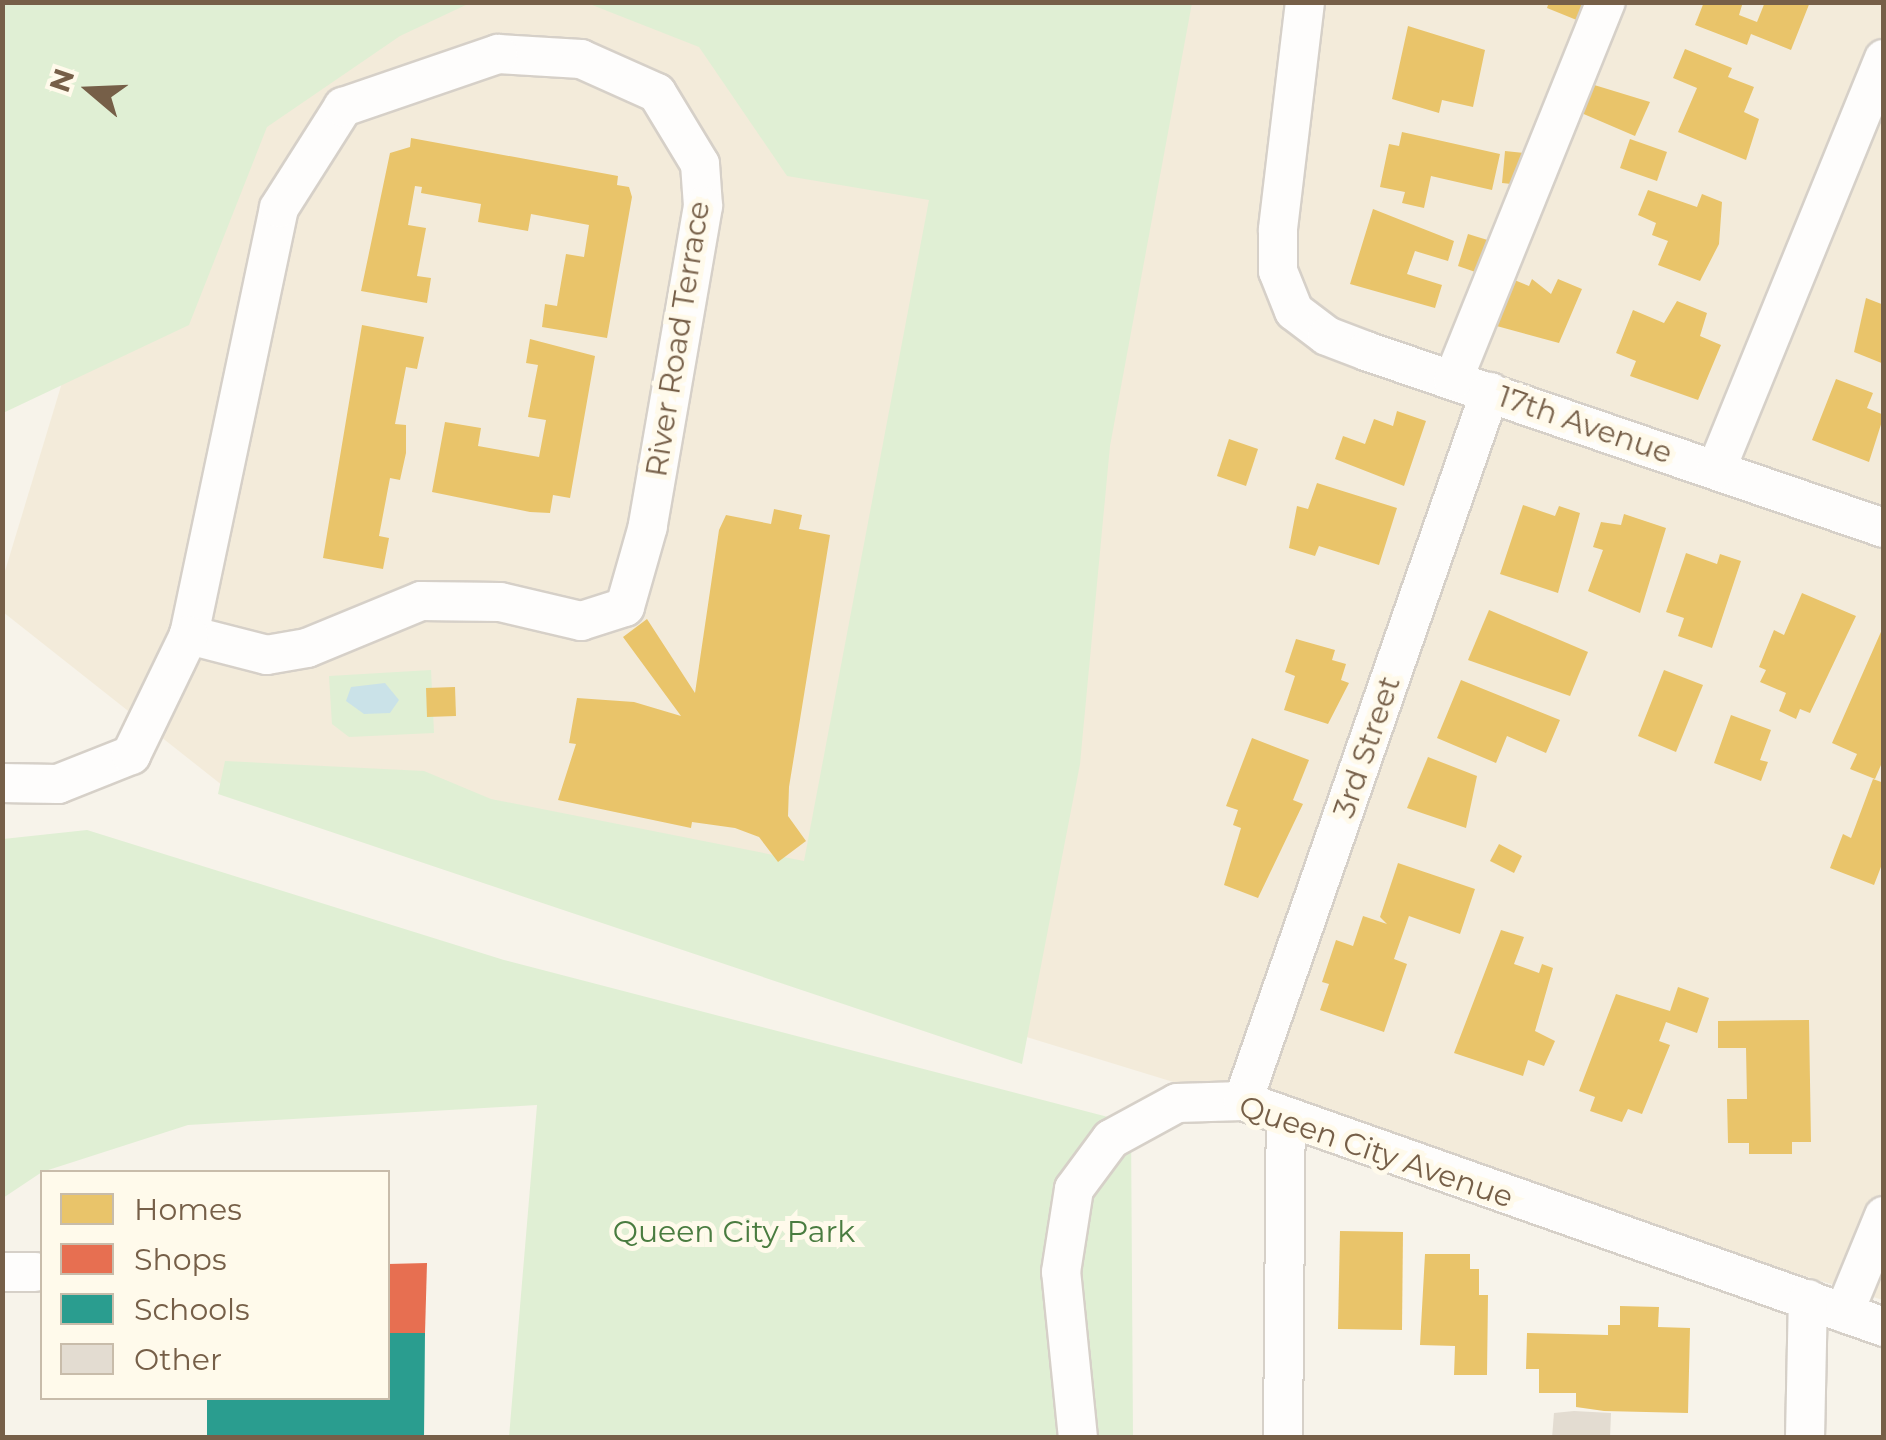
<!DOCTYPE html>
<html>
<head>
<meta charset="utf-8">
<style>
  body { margin:0 }
  #map { position:relative; width:1886px; height:1440px; overflow:hidden; background:#f7f3ea; font-family:Montserrat,sans-serif }
  div>[style] { position:absolute }
  .residential>* { inset:0; background:#f3ebda }
  .green>* { inset:0; background:#e0efd4 }
  .water>* { inset:0; background:#cae2e8 }
  .homes>* { inset:0; background:#e9c46a }
  .shops>* { inset:0; background:#e76f51 }
  .schools>* { inset:0; background:#2a9d8f }
  .building>* { inset:0; background:#e3dcd1 }
  .roads { filter:drop-shadow(2px 0 #d6d0c8) drop-shadow(-2px 0 #d6d0c8) drop-shadow(0 2px #d6d0c8) drop-shadow(0 -2px #d6d0c8) }
  .minor>* { height:38px; margin:-19px; padding:0 19px; transform-origin:19px; border-radius:19px; background:#fefdfc }
  span { translate:-50% -50%; white-space:nowrap; text-align:center; line-height:1.15; -webkit-text-stroke:10px #fffaeb; paint-order:stroke }
  .street-label { font-size:30px; color:#765f48 }
  .park-label { font-size:30px; color:#4a7c40 }
  .frame { position:absolute; inset:0; border:5px solid #765f48; pointer-events:none }
  .legend { position:absolute; left:40px; top:1170px; width:350px; height:230px; box-sizing:border-box; background:#fffaeb; border:2px solid #c8bcaa; margin:0; padding:12px 18px; list-style:none; font-size:30px; color:#765f48 }
  .legend li { display:flex; align-items:center; gap:20px; height:50px }
  .legend b { width:50px; border:2px solid #c8bcaa }
  .north { position:absolute; left:40px; top:40px; width:100px; height:100px; -webkit-text-stroke:8px #fffaeb; paint-order:stroke; rotate:289deg; font-size:28px; font-weight:700; line-height:40px; text-align:center; color:#765f48 }
  .north::after { content:''; display:block; margin:auto; width:35px; height:45px; background:#765f48; clip-path:polygon(50% 0,100% 100%,50% 72%,0 100%) }
</style>
</head>
<body>
<div id="map">
  <div class="residential">
    <div style="clip-path:polygon(177px 3px,1883px 3px,1883px 1300px,232px 793px,3px 612px,2px 581px)"></div>
  </div>
  <div class="green">
    <div style="clip-path:polygon(2px 3px,3px 2px,470px 3px,400px 36px,267px 127px,189px 325px,3px 413px)"></div>
    <div style="clip-path:polygon(587px 3px,1192px 3px,1110px 446px,1080px 764px,1022px 1064px,218px 794px,225px 761px,424px 771px,491px 799px,804px 861px,929px 200px,787px 176px,699px 47px)"></div>
    <div style="clip-path:polygon(431px 670px,434px 733px,349px 737px,332px 724px,329px 676px)"></div>
    <div style="clip-path:polygon(87px 830px,504px 960px,1131px 1123px,1133px 1437px,509px 1437px,537px 1105px,188px 1125px,42px 1172px,3px 1198px,3px 839px)"></div>
  </div>
  <div class="water">
    <div style="clip-path:polygon(385px 683px,399px 700px,390px 713px,364px 714px,346px 701px,351px 687px)"></div>
  </div>
  <div class="homes">
    <div style="clip-path:polygon(1549px 2px,1592px 2px,1584px 23px,1547px 8px)"></div>
    <div style="clip-path:polygon(1704px 2px,1743px 2px,1739px 15px,1757px 22px,1765px 2px,1810px 2px,1791px 50px,1751px 34px,1747px 45px,1695px 25px)"></div>
    <div style="clip-path:polygon(1408px 26px,1485px 50px,1473px 107px,1442px 100px,1439px 113px,1392px 99px)"></div>
    <div style="clip-path:polygon(1685px 49px,1732px 68px,1728px 77px,1754px 87px,1744px 112px,1759px 119px,1746px 160px,1678px 132px,1697px 88px,1673px 78px)"></div>
    <div style="clip-path:polygon(1591px 84px,1650px 102px,1635px 136px,1579px 112px)"></div>
    <div style="clip-path:polygon(1402px 132px,1500px 154px,1492px 190px,1431px 176px,1424px 208px,1402px 203px,1405px 192px,1380px 187px,1389px 144px,1399px 146px)"></div>
    <div style="clip-path:polygon(411px 138px,618px 176px,617px 185px,629px 187px,632px 197px,607px 338px,542px 327px,545px 304px,557px 306px,566px 254px,584px 257px,589px 225px,531px 214px,528px 231px,478px 222px,481px 204px,421px 193px,422px 187px,415px 186px,408px 225px,426px 228px,417px 276px,431px 278px,427px 303px,361px 291px,390px 153px,410px 147px)"></div>
    <div style="clip-path:polygon(1630px 139px,1667px 152px,1657px 181px,1620px 168px)"></div>
    <div style="clip-path:polygon(1505px 151px,1524px 153px,1521px 185px,1502px 183px)"></div>
    <div style="clip-path:polygon(1648px 190px,1697px 207px,1702px 194px,1722px 202px,1719px 244px,1700px 281px,1658px 265px,1668px 241px,1652px 235px,1656px 223px,1638px 215px)"></div>
    <div style="clip-path:polygon(1373px 209px,1454px 241px,1448px 261px,1415px 251px,1407px 274px,1442px 285px,1435px 308px,1350px 284px)"></div>
    <div style="clip-path:polygon(1468px 234px,1494px 242px,1484px 275px,1458px 266px)"></div>
    <div style="clip-path:polygon(1512px 279px,1529px 286px,1532px 279px,1551px 294px,1558px 279px,1582px 289px,1559px 343px,1493px 325px)"></div>
    <div style="clip-path:polygon(1866px 298px,1884px 305px,1884px 364px,1854px 352px)"></div>
    <div style="clip-path:polygon(1677px 301px,1707px 313px,1700px 336px,1721px 345px,1698px 400px,1630px 376px,1636px 361px,1616px 353px,1633px 310px,1664px 323px)"></div>
    <div style="clip-path:polygon(362px 325px,424px 337px,417px 369px,406px 367px,395px 424px,406px 425px,406px 453px,400px 480px,390px 478px,379px 536px,389px 538px,383px 569px,323px 558px)"></div>
    <div style="clip-path:polygon(530px 339px,595px 356px,570px 498px,553px 495px,550px 513px,530px 512px,432px 492px,445px 422px,481px 428px,478px 446px,539px 457px,546px 420px,528px 417px,538px 365px,526px 363px)"></div>
    <div style="clip-path:polygon(1836px 379px,1873px 393px,1867px 408px,1884px 415px,1869px 462px,1812px 440px)"></div>
    <div style="clip-path:polygon(1397px 411px,1426px 421px,1404px 486px,1335px 459px,1343px 436px,1365px 444px,1374px 419px,1393px 426px)"></div>
    <div style="clip-path:polygon(1229px 439px,1258px 449px,1246px 486px,1217px 476px)"></div>
    <div style="clip-path:polygon(1317px 483px,1397px 508px,1379px 565px,1319px 546px,1315px 556px,1289px 548px,1297px 506px,1308px 509px)"></div>
    <div style="clip-path:polygon(1523px 505px,1555px 516px,1559px 506px,1580px 513px,1558px 593px,1500px 574px)"></div>
    <div style="clip-path:polygon(774px 509px,802px 515px,799px 529px,830px 535px,789px 787px,788px 816px,806px 841px,778px 862px,759px 837px,735px 828px,692px 822px,691px 828px,558px 800px,576px 744px,569px 743px,577px 698px,634px 702px,681px 716px,623px 637px,647px 619px,695px 693px,719px 530px,726px 515px,771px 524px)"></div>
    <div style="clip-path:polygon(1624px 514px,1666px 528px,1640px 613px,1588px 591px,1603px 550px,1593px 547px,1601px 522px,1621px 525px)"></div>
    <div style="clip-path:polygon(1686px 553px,1717px 564px,1720px 554px,1741px 561px,1712px 648px,1678px 636px,1684px 618px,1666px 612px)"></div>
    <div style="clip-path:polygon(1802px 593px,1856px 616px,1810px 713px,1800px 709px,1796px 719px,1779px 711px,1786px 693px,1760px 682px,1766px 670px,1759px 667px,1774px 630px,1784px 635px)"></div>
    <div style="clip-path:polygon(1489px 610px,1588px 652px,1570px 696px,1468px 660px)"></div>
    <div style="clip-path:polygon(1884px 625px,1884px 758px,1875px 779px,1850px 769px,1857px 754px,1832px 743px)"></div>
    <div style="clip-path:polygon(1296px 639px,1335px 650px,1332px 660px,1346px 664px,1341px 680px,1349px 683px,1328px 724px,1284px 710px,1295px 676px,1285px 672px)"></div>
    <div style="clip-path:polygon(1664px 670px,1703px 685px,1676px 752px,1638px 736px)"></div>
    <div style="clip-path:polygon(1461px 680px,1560px 720px,1546px 753px,1507px 736px,1496px 763px,1437px 738px)"></div>
    <div style="clip-path:polygon(455px 687px,456px 716px,427px 717px,426px 688px)"></div>
    <div style="clip-path:polygon(1731px 715px,1771px 730px,1760px 760px,1768px 762px,1761px 781px,1714px 763px)"></div>
    <div style="clip-path:polygon(1252px 738px,1309px 760px,1293px 800px,1303px 804px,1258px 898px,1224px 885px,1241px 828px,1233px 825px,1238px 810px,1226px 806px)"></div>
    <div style="clip-path:polygon(1428px 757px,1477px 776px,1466px 828px,1407px 808px)"></div>
    <div style="clip-path:polygon(1873px 779px,1884px 783px,1884px 859px,1874px 885px,1830px 868px,1843px 834px,1851px 838px)"></div>
    <div style="clip-path:polygon(1499px 844px,1522px 856px,1514px 873px,1490px 861px)"></div>
    <div style="clip-path:polygon(1398px 863px,1475px 889px,1460px 934px,1409px 916px,1394px 959px,1407px 964px,1384px 1032px,1320px 1010px,1329px 984px,1322px 982px,1336px 940px,1353px 946px,1363px 916px,1387px 924px,1380px 917px)"></div>
    <div style="clip-path:polygon(1501px 930px,1524px 937px,1514px 964px,1539px 973px,1542px 964px,1553px 968px,1535px 1031px,1555px 1041px,1544px 1066px,1528px 1060px,1523px 1076px,1454px 1053px)"></div>
    <div style="clip-path:polygon(1678px 987px,1709px 998px,1697px 1033px,1666px 1022px,1659px 1041px,1670px 1045px,1642px 1114px,1628px 1109px,1622px 1122px,1590px 1111px,1595px 1097px,1579px 1091px,1616px 994px,1670px 1011px)"></div>
    <div style="clip-path:polygon(1809px 1020px,1811px 1142px,1792px 1142px,1792px 1154px,1749px 1154px,1749px 1143px,1728px 1143px,1727px 1099px,1747px 1099px,1746px 1048px,1718px 1048px,1718px 1021px)"></div>
    <div style="clip-path:polygon(1340px 1231px,1403px 1232px,1402px 1330px,1338px 1329px)"></div>
    <div style="clip-path:polygon(1425px 1254px,1470px 1254px,1470px 1269px,1479px 1269px,1479px 1295px,1488px 1295px,1487px 1375px,1454px 1375px,1455px 1346px,1420px 1345px)"></div>
    <div style="clip-path:polygon(1620px 1306px,1659px 1307px,1658px 1327px,1690px 1328px,1688px 1413px,1604px 1411px,1576px 1407px,1576px 1393px,1539px 1393px,1539px 1369px,1526px 1369px,1527px 1333px,1608px 1335px,1608px 1325px,1620px 1325px)"></div>
  </div>
  <div class="shops">
    <div style="clip-path:polygon(427px 1263px,425px 1333px,388px 1333px,388px 1264px)"></div>
  </div>
  <div class="schools">
    <div style="clip-path:polygon(388px 1333px,425px 1333px,424px 1438px,207px 1438px,207px 1398px,388px 1398px)"></div>
  </div>
  <div class="building">
    <div style="clip-path:polygon(1574px 1411px,1611px 1413px,1610px 1438px,1552px 1438px,1554px 1413px)"></div>
  </div>
  <div class="roads">
    <div class="minor">
      <div style="left:1305px;top:2px;width:230px;rotate:96.8deg"></div>
      <div style="left:1278px;top:230px;width:41px;rotate:90deg"></div>
      <div style="left:1278px;top:271px;width:43px;rotate:68.2deg"></div>
      <div style="left:1294px;top:311px;width:41px;rotate:37.1deg"></div>
      <div style="left:1327px;top:336px;width:42px;rotate:21deg"></div>
      <div style="left:1366px;top:351px;width:547px;rotate:18.87deg"></div>
      <div style="left:498px;top:54px;width:83px;rotate:3.4deg"></div>
      <div style="left:581px;top:59px;width:83px;rotate:24.1deg"></div>
      <div style="left:657px;top:93px;width:83px;rotate:58.8deg"></div>
      <div style="left:700px;top:164px;width:42px;rotate:85.9deg"></div>
      <div style="left:703px;top:206px;width:325px;rotate:99.8deg"></div>
      <div style="left:648px;top:526px;width:84px;rotate:105.9deg"></div>
      <div style="left:625px;top:607px;width:46px;rotate:162.3deg"></div>
      <div style="left:581px;top:621px;width:83px;rotate:-166.8deg"></div>
      <div style="left:500px;top:602px;width:79px;rotate:-179.3deg"></div>
      <div style="left:421px;top:601px;width:123px;rotate:157.6deg"></div>
      <div style="left:307px;top:648px;width:41px;rotate:170.1deg"></div>
      <div style="left:267px;top:655px;width:81px;rotate:-165.6deg"></div>
      <div style="left:189px;top:635px;width:436px;rotate:-78.1deg"></div>
      <div style="left:279px;top:208px;width:120px;rotate:-57.6deg"></div>
      <div style="left:343px;top:107px;width:164px;rotate:-18.9deg"></div>
      <div style="left:1453px;top:380px;width:408px;rotate:-68deg"></div>
      <div style="left:1716px;top:470px;width:444px;rotate:-67.8deg"></div>
      <div style="left:2px;top:783px;width:56px;rotate:1deg"></div>
      <div style="left:58px;top:784px;width:79px;rotate:-21.7deg"></div>
      <div style="left:131px;top:755px;width:133px;rotate:-64.2deg"></div>
      <div style="left:1243px;top:1101px;width:751px;rotate:-70.79deg"></div>
      <div style="left:2px;top:1272px;width:33px"></div>
      <div style="left:1844px;top:1313px;width:105px;rotate:-67.6deg"></div>
      <div style="left:1078px;top:1438px;width:167px;rotate:-95.8deg"></div>
      <div style="left:1061px;top:1272px;width:84px;rotate:-81.1deg"></div>
      <div style="left:1074px;top:1189px;width:62px;rotate:-53.5deg"></div>
      <div style="left:1111px;top:1139px;width:75px;rotate:-28.6deg"></div>
      <div style="left:1177px;top:1103px;width:66px;rotate:-1.7deg"></div>
      <div style="left:1243px;top:1101px;width:680px;rotate:19.42deg"></div>
      <div style="left:1283px;top:1438px;width:317px;rotate:-89.5deg"></div>
      <div style="left:1805px;top:1438px;width:139px;rotate:-88.8deg"></div>
    </div>
  </div>
  <div class="street-label">
    <span style="left:678px;top:339px;rotate:-81deg">River Road Terrace</span>
    <span style="left:1585px;top:425px;rotate:19deg">17th Avenue</span>
    <span style="left:1367px;top:747px;rotate:-71deg">3rd Street</span>
    <span style="left:1376px;top:1152px;rotate:19deg">Queen City Avenue</span>
  </div>
  <div class="park-label">
    <span style="left:734px;top:1232px">Queen City Park</span>
  </div>
  <div class="frame"></div>
  <ul class="legend">
  <li><b style="height:28px;background:#e9c46a"></b>Homes</li>
  <li><b style="height:28px;background:#e76f51"></b>Shops</li>
  <li><b style="height:28px;background:#2a9d8f"></b>Schools</li>
  <li><b style="height:28px;background:#e3dcd1"></b>Other</li>
  </ul>
  <div class="north">N</div>
</div>
</body>
</html>
